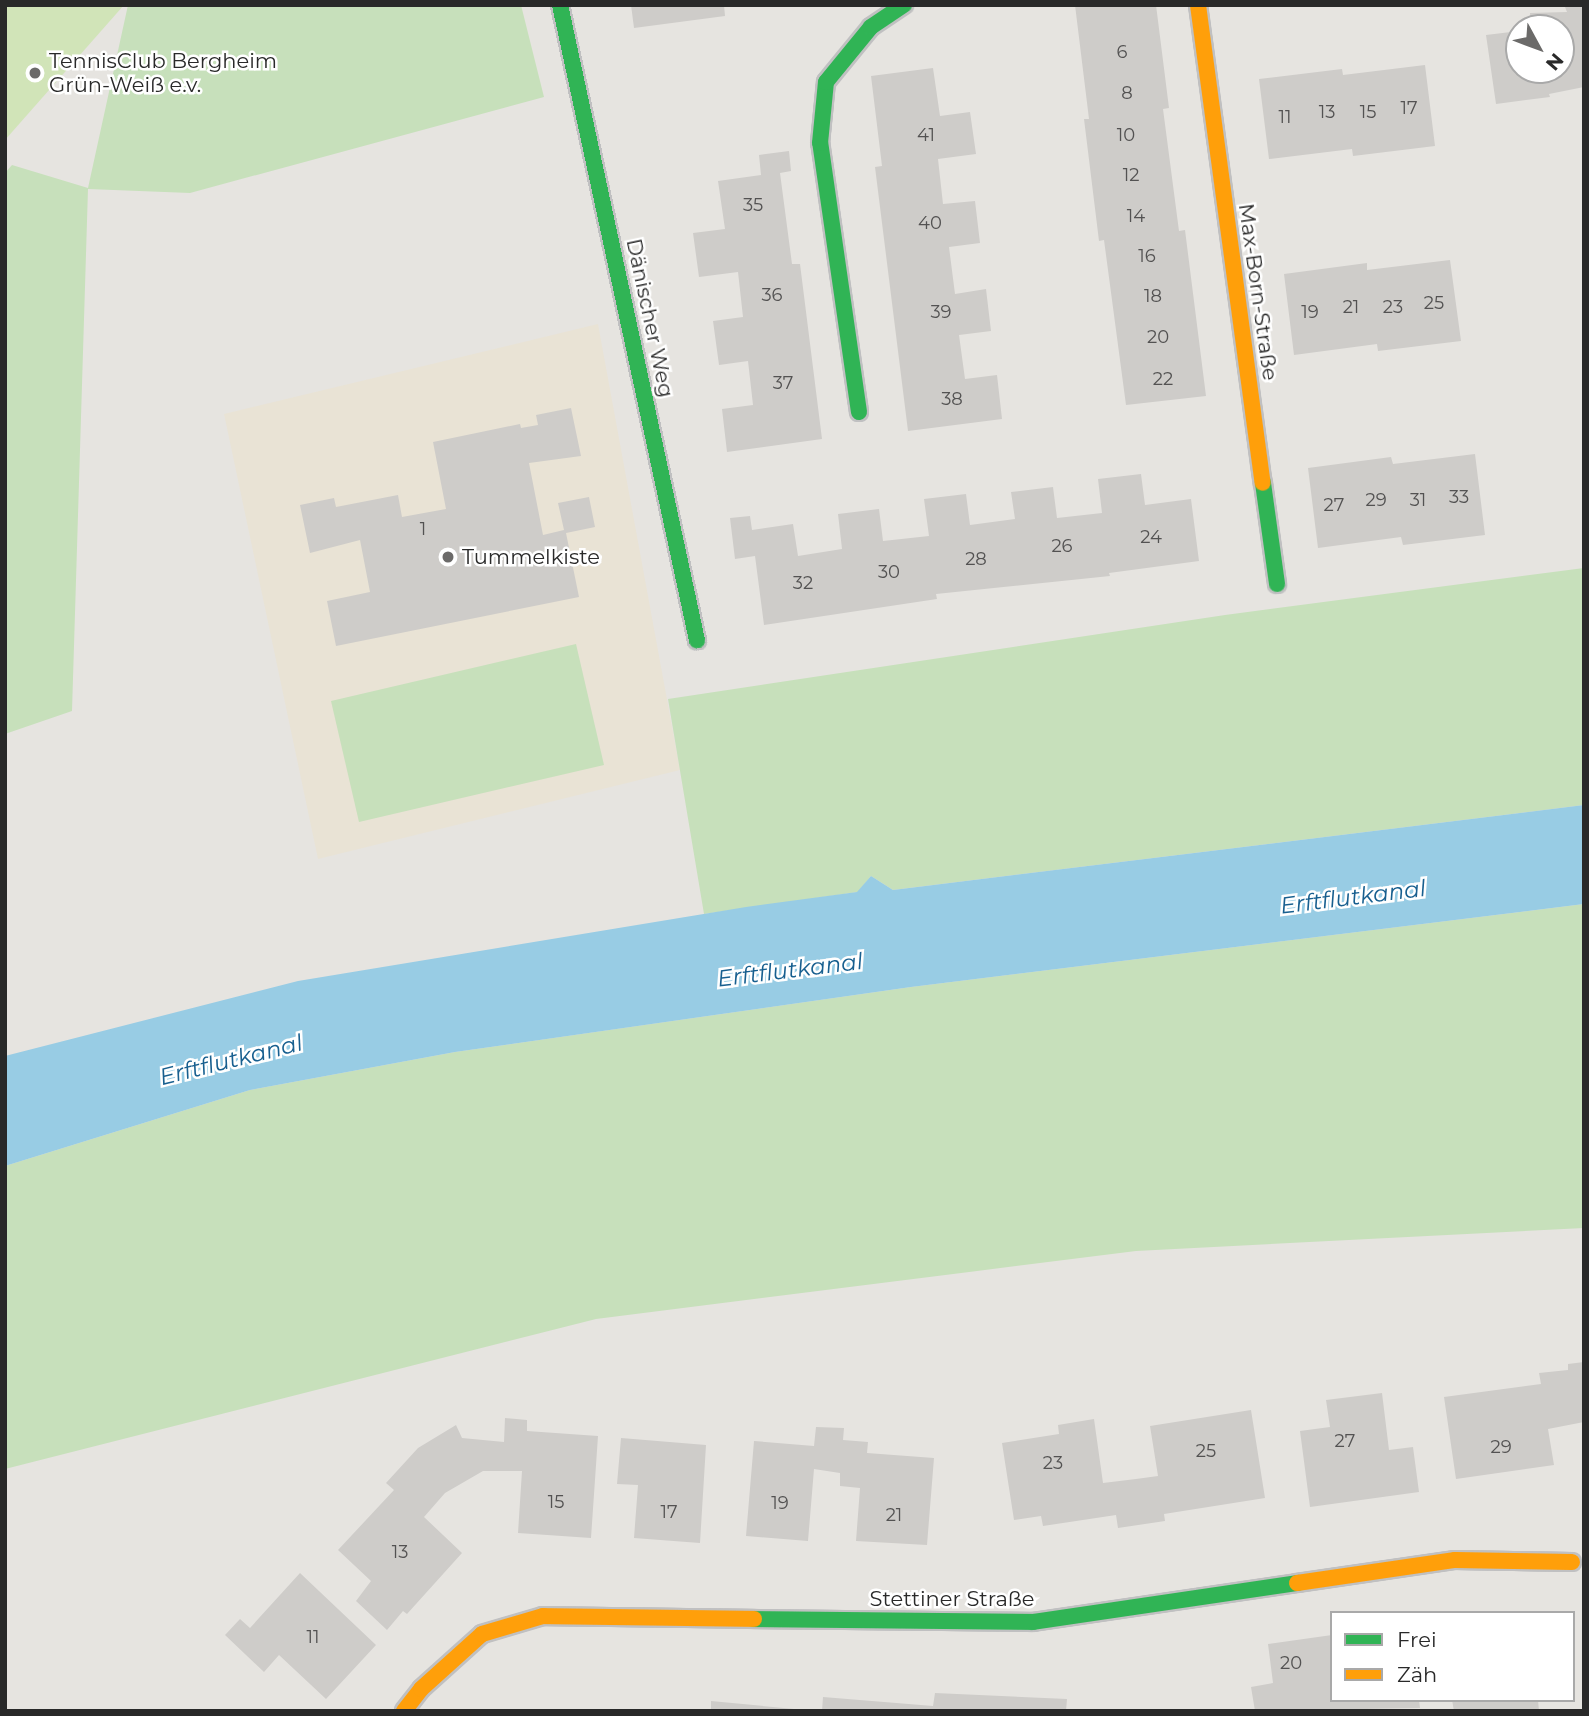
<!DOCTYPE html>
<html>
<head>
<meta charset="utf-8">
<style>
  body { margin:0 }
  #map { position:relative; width:1589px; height:1716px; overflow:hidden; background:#e6e4e0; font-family:Montserrat,sans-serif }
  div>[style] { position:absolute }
  .education>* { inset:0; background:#e9e3d5 }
  .green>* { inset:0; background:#c7e0bb }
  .pitch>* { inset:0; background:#d1e4b8 }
  .water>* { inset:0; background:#98cce4 }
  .building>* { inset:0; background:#ceccc9 }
  .roads { filter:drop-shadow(2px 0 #c0c0c1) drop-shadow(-2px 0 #c0c0c1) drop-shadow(0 2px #c0c0c1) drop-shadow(0 -2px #c0c0c1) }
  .fast>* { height:16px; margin:-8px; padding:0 8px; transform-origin:8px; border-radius:8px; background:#30b455 }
  .slow>* { height:16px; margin:-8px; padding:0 8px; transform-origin:8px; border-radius:8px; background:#ff9f0a }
  .dots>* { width:19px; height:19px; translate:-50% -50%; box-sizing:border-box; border:4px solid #fff; border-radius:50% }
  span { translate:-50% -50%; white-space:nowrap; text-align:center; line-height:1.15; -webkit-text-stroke:5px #fff; paint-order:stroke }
  .number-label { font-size:18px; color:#535252 }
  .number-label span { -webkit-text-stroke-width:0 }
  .poi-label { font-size:21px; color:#292929 }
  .left { translate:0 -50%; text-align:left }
  .street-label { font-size:21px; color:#292929 }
  .water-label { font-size:23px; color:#175f8f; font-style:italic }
  .frame { position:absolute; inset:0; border:7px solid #292929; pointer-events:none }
  .legend { position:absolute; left:1330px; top:1611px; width:245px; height:91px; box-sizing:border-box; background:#fff; border:2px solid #a9a9a9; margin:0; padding:9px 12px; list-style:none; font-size:21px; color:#292929 }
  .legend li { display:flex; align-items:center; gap:14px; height:35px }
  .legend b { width:35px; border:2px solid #a9a9a9 }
  .north { position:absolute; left:1505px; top:14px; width:70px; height:70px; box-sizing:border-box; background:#fff; border:2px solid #a9a9a9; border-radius:50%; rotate:131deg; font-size:19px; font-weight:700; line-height:28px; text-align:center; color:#292929 }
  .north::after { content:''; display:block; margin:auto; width:24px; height:32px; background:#6b6a69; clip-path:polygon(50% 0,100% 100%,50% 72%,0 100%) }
</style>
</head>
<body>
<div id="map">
  <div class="education">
    <div style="clip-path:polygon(598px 324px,680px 770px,318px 859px,224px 414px)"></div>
  </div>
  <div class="green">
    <div style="clip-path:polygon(128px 5px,521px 5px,544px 97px,190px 193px,88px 189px,72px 711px,5px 734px,5px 173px,12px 165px,88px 188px)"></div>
    <div style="clip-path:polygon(1584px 568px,1584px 805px,893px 890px,871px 876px,858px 892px,704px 914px,668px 699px,1225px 615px)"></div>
    <div style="clip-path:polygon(576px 644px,604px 765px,359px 822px,331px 701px)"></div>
    <div style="clip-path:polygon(1584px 904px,1584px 1228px,1136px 1251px,596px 1319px,5px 1469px,5px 1166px,250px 1090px,455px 1052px,911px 987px)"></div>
  </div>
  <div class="pitch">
    <div style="clip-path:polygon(5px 5px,124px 5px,5px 140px)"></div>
  </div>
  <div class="water">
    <div style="clip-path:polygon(1584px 805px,1584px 904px,911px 987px,455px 1052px,250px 1090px,5px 1166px,5px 1056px,298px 981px,746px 907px,857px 892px,871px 876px,893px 890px)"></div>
  </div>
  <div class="building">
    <div style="clip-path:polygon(631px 5px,724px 5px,725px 16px,634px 28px)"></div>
    <div style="clip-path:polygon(1075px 5px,1156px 5px,1169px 108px,1163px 109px,1179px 231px,1185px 230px,1206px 396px,1126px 405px,1104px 240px,1099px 241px,1084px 119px,1089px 119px)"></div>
    <div style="clip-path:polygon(1584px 6px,1584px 87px,1549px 94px,1550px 97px,1496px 104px,1486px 35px,1519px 31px,1519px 70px,1561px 70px,1561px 28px,1531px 28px,1530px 13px,1567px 12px,1565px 7px)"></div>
    <div style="clip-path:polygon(1425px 65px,1435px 146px,1353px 156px,1352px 149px,1269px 159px,1259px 79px,1342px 69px,1343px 75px)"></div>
    <div style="clip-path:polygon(933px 68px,940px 116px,970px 112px,976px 154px,938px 159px,943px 204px,975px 201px,980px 243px,949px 247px,955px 294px,986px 289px,991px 331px,959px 335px,965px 379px,997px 375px,1002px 419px,908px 431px,875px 167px,882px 166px,871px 76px)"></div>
    <div style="clip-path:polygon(789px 151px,791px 171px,780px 173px,792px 264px,800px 264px,822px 439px,727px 452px,722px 409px,753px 405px,748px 361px,719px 365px,713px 321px,743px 317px,738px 272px,699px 277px,693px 233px,725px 229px,718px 181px,761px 175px,759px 155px)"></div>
    <div style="clip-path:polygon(1450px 260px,1461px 341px,1378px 351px,1377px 344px,1294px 355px,1284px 274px,1367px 263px,1367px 270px)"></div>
    <div style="clip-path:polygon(571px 408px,581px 456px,529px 463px,543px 535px,564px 530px,558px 503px,589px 497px,595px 527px,566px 533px,579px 597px,336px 646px,327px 601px,370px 592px,360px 540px,310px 553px,300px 505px,334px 498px,336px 507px,398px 495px,402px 517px,446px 509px,433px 442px,520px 424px,521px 428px,538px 425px,536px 415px)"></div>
    <div style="clip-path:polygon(1475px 454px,1485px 535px,1403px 545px,1401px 537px,1318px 548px,1308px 468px,1391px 457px,1393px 464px)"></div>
    <div style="clip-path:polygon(1141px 474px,1145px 505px,1191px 499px,1199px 561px,1109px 573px,1110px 576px,936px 594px,937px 599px,764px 625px,755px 556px,735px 559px,730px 518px,750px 516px,752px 530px,793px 524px,798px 556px,842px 549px,838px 514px,879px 509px,883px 541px,929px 536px,924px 499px,966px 494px,970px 525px,1015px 519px,1011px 492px,1053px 487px,1057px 518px,1102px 513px,1098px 479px)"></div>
    <div style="clip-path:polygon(1584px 1362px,1584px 1422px,1548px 1429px,1554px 1465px,1456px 1479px,1444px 1397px,1541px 1384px,1539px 1373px,1568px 1370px,1568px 1364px)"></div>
    <div style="clip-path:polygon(1382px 1393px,1389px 1450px,1413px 1447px,1419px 1492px,1310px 1507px,1300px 1431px,1330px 1427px,1326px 1400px)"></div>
    <div style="clip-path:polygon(1251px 1410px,1265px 1498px,1164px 1514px,1165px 1521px,1118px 1528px,1116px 1515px,1043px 1526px,1041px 1516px,1014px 1520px,1002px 1443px,1059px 1434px,1058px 1425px,1094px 1419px,1103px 1483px,1136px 1479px,1158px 1476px,1150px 1426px)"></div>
    <div style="clip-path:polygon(505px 1418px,527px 1420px,527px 1431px,598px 1436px,591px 1538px,518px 1533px,522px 1471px,483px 1471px,445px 1493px,424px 1517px,462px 1553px,407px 1614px,403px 1611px,387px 1630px,356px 1601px,371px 1581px,338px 1550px,394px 1490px,386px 1483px,418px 1448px,456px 1425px,462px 1438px,504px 1442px)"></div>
    <div style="clip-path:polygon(816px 1427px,844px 1428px,843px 1440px,868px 1442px,867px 1453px,934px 1458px,927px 1545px,856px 1541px,860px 1488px,840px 1486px,840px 1473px,814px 1469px,808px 1541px,746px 1536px,754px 1441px,814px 1446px)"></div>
    <div style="clip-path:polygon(621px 1438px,706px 1445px,700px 1543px,634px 1538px,638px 1485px,617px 1484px)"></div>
    <div style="clip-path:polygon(300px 1573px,376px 1645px,326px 1699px,279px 1655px,264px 1672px,225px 1635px,240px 1619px,250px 1628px)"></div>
    <div style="clip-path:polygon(1332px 1635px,1332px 1700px,1419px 1700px,1420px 1708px,1255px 1711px,1251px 1687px,1273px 1683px,1268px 1644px)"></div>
    <div style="clip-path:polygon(935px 1693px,1067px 1699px,1066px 1711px,822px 1711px,823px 1697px,933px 1706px)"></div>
    <div style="clip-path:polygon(1452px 1700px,1538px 1700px,1539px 1711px,1454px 1711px)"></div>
    <div style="clip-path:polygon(711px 1701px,794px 1709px,794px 1711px,711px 1711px)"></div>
  </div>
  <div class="roads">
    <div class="fast">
      <div style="left:560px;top:5px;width:650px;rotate:77.83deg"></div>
      <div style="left:859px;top:412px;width:272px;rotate:-98.2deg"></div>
      <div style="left:820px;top:143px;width:61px;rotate:-84.4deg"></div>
      <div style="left:826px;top:82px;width:71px;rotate:-50.7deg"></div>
      <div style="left:871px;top:27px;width:40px;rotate:-34deg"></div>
      <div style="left:1263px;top:483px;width:102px;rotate:82.1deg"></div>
      <div style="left:754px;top:1619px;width:279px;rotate:0.6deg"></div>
      <div style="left:1033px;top:1622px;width:267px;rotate:-8.4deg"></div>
    </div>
    <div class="slow">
      <div style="left:1198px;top:5px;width:482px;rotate:82.3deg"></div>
      <div style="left:1297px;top:1583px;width:160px;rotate:-8.3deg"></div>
      <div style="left:1455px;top:1560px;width:117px;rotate:1deg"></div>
      <div style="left:404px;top:1711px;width:28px;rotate:-52deg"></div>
      <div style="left:421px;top:1689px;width:82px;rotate:-42deg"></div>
      <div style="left:482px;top:1634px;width:64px;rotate:-16.4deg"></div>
      <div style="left:543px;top:1616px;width:211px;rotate:0.8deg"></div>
    </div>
  </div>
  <div class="dots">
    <div style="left:35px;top:73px;background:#6b6a69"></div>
    <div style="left:448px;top:557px;background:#6b6a69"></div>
  </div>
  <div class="number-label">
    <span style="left:1122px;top:52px">6</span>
    <span style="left:1127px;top:93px">8</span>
    <span style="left:1409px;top:108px">17</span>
    <span style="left:1327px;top:112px">13</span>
    <span style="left:1368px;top:112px">15</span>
    <span style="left:1285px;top:117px">11</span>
    <span style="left:926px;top:135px">41</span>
    <span style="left:1126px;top:135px">10</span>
    <span style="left:1131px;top:175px">12</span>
    <span style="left:753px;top:205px">35</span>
    <span style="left:1136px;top:216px">14</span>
    <span style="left:930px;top:223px">40</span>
    <span style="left:1147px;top:256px">16</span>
    <span style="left:772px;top:295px">36</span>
    <span style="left:1153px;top:296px">18</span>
    <span style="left:1434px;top:303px">25</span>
    <span style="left:1351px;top:307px">21</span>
    <span style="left:1393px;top:307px">23</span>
    <span style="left:941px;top:312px">39</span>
    <span style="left:1310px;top:312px">19</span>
    <span style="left:1158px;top:337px">20</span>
    <span style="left:1163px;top:379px">22</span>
    <span style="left:783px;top:383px">37</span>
    <span style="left:952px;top:399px">38</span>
    <span style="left:1459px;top:497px">33</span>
    <span style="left:1376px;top:500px">29</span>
    <span style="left:1418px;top:500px">31</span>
    <span style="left:1334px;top:505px">27</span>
    <span style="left:423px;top:529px">1</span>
    <span style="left:1151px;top:537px">24</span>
    <span style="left:1062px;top:546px">26</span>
    <span style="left:976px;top:559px">28</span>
    <span style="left:889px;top:572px">30</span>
    <span style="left:803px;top:583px">32</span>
    <span style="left:1345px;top:1441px">27</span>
    <span style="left:1501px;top:1447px">29</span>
    <span style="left:1206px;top:1451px">25</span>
    <span style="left:1053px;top:1463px">23</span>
    <span style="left:556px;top:1502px">15</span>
    <span style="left:780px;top:1503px">19</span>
    <span style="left:669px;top:1512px">17</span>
    <span style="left:894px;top:1515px">21</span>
    <span style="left:400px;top:1552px">13</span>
    <span style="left:313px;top:1637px">11</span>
    <span style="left:1291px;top:1663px">20</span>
  </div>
  <div class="poi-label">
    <span class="left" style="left:49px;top:73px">TennisClub Bergheim<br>Grün-Weiß e.v.</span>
    <span class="left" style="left:462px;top:557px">Tummelkiste</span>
  </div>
  <div class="street-label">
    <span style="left:1258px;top:292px;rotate:82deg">Max-Born-Straße</span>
    <span style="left:650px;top:318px;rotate:78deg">Dänischer Weg</span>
    <span style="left:952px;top:1599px">Stettiner Straße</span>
  </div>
  <div class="water-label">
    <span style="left:1353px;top:897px;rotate:-7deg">Erftflutkanal</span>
    <span style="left:790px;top:970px;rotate:-7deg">Erftflutkanal</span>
    <span style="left:231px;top:1060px;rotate:-14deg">Erftflutkanal</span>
  </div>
  <div class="frame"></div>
  <ul class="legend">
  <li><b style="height:9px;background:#30b455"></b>Frei</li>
  <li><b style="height:9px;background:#ff9f0a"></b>Zäh</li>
  </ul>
  <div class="north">N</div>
</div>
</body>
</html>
